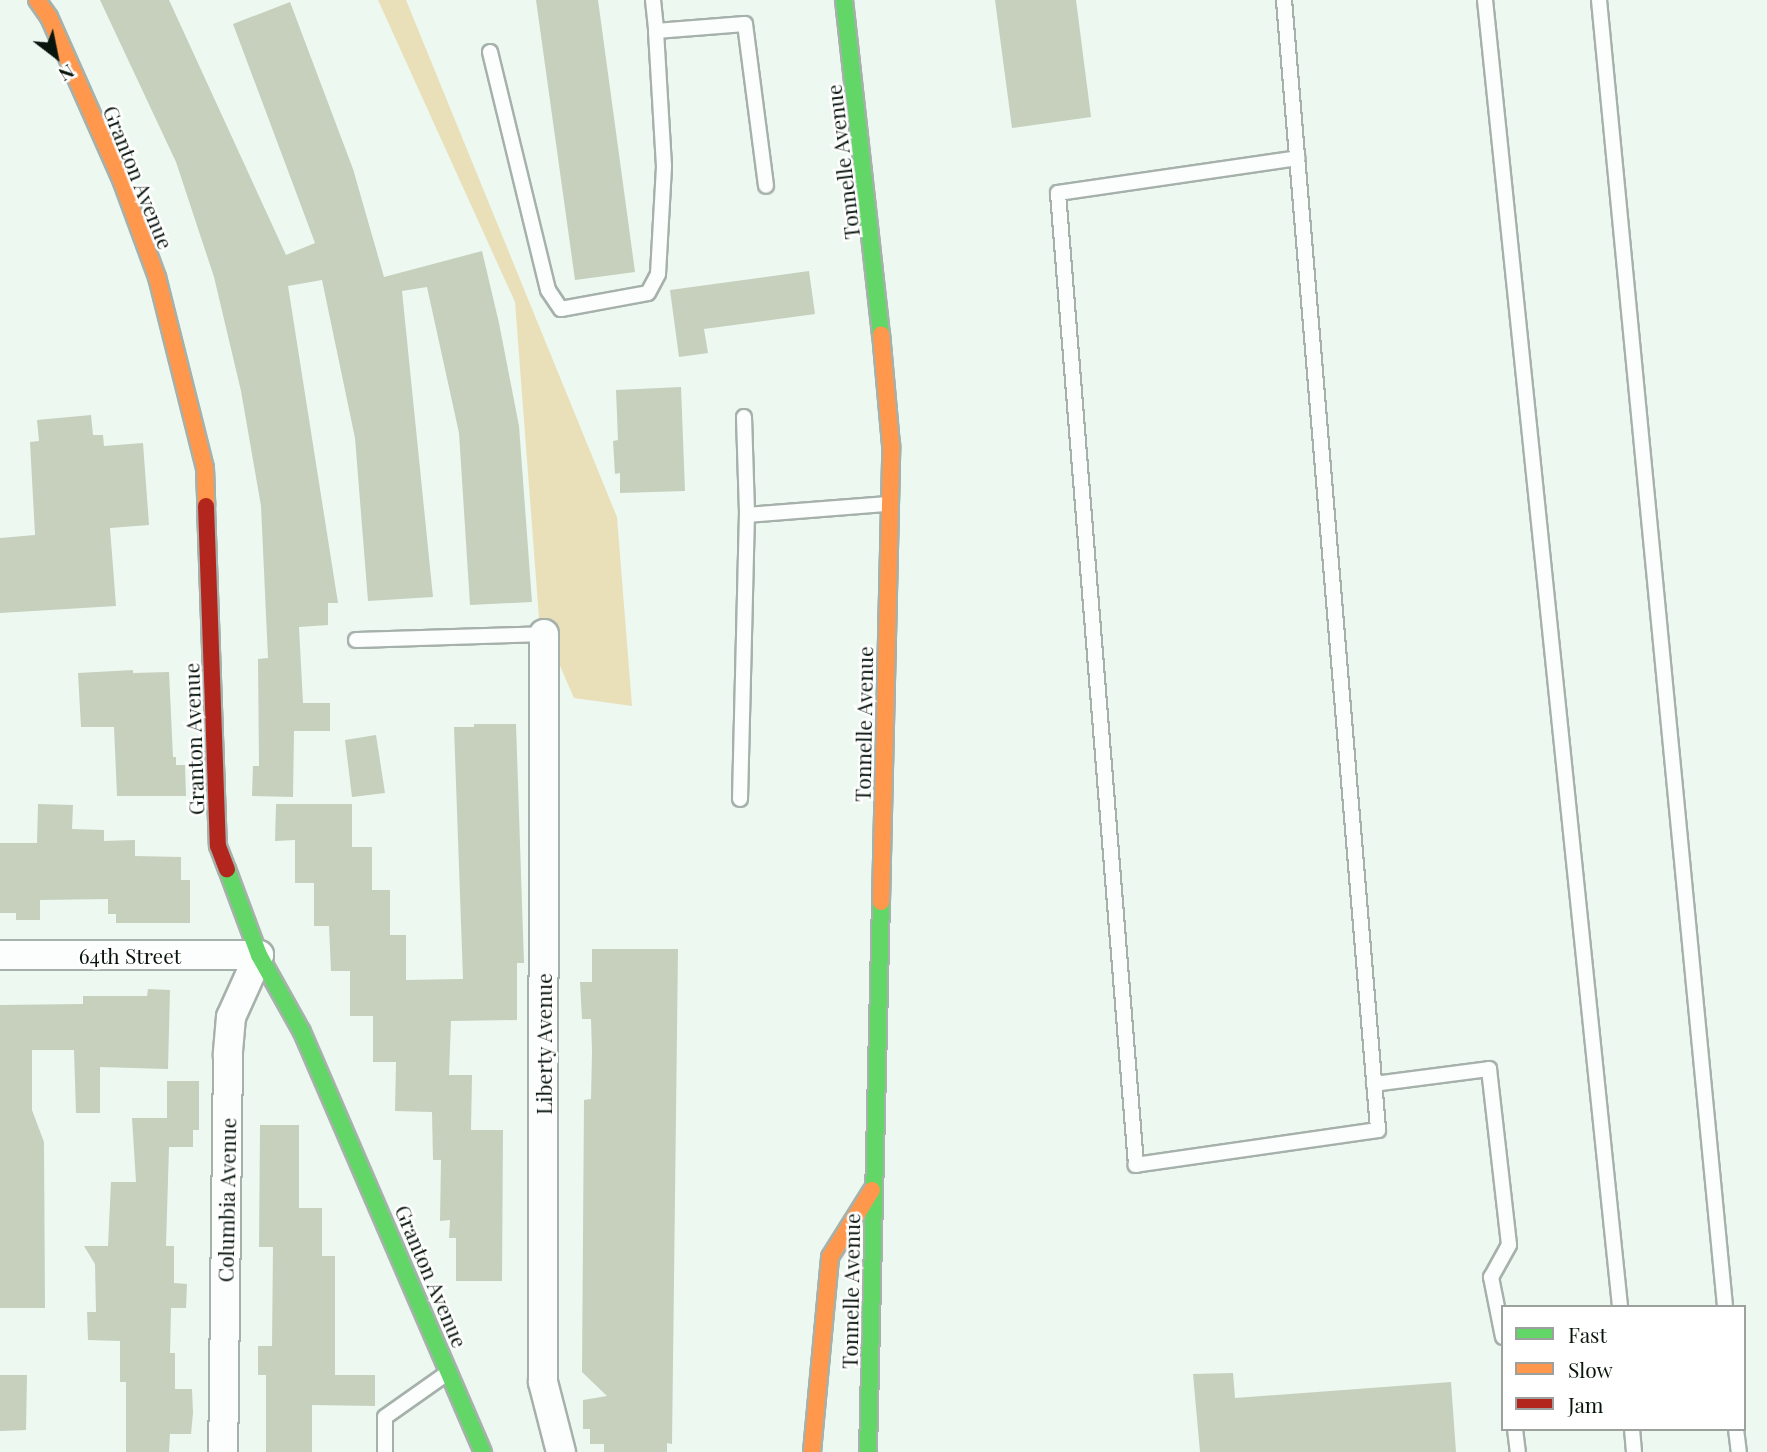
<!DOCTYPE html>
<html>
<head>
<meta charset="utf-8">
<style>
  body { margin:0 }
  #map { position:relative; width:1767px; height:1452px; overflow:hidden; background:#edf8f1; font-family:"Playfair Display",serif }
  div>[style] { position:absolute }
  .green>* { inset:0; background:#e9e0b9 }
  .building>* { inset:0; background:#c6d0bc }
  .roads { filter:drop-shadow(2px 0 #a6b1ab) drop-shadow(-2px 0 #a6b1ab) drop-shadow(0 2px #a6b1ab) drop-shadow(0 -2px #a6b1ab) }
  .lane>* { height:14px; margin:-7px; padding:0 7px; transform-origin:7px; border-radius:7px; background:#fcfefd }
  .street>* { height:28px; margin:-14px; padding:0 14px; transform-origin:14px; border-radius:14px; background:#fcfefd }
  .fast>* { height:16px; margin:-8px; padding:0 8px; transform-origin:8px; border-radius:8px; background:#63d668 }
  .slow>* { height:16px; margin:-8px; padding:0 8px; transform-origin:8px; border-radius:8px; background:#ff974d }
  .jam>* { height:16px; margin:-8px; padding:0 8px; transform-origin:8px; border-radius:8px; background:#b3261e }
  span { translate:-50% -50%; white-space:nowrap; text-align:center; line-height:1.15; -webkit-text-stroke:5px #fff; paint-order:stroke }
  .street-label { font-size:21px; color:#08150d }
  .legend { position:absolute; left:1501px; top:1305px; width:245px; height:126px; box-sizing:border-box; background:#fff; border:2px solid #9ca19e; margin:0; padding:9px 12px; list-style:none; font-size:21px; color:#08150d }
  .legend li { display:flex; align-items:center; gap:14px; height:35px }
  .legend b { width:35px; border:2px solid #9ca19e }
  .north { position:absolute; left:21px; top:21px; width:70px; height:70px; -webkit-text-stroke:5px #fff; paint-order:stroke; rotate:148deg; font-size:19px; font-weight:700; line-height:28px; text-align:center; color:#08150d }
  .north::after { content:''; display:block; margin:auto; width:24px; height:32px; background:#08150d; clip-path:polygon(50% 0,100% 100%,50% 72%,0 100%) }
</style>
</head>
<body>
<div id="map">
  <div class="green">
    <div style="clip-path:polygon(378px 0,406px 0,617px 517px,632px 706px,574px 698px,539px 618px,515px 302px)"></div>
  </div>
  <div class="building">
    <div style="clip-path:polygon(100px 0,169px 0,286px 255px,315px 243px,233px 24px,290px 2px,353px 169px,384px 277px,482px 251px,499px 323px,519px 426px,532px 602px,470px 605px,459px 433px,427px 287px,402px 291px,433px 597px,368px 601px,355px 438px,322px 280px,288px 286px,338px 603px,328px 603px,328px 625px,299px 627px,303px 703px,330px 703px,330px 731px,294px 731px,293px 797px,252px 796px,253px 766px,259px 766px,258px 659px,268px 658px,261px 506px,241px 391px,214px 277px,176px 162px)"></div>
    <div style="clip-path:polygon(536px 0,598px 0,635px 272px,575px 280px)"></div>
    <div style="clip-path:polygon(995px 0,1076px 0,1091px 117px,1012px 128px)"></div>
    <div style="clip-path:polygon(809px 271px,815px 314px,704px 329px,708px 353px,679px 357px,670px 290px)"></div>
    <div style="clip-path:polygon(681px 387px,685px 491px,620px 493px,620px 473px,615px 474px,613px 441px,618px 440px,616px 390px)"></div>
    <div style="clip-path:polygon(91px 415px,93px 435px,103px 435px,104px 446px,143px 443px,149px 525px,110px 528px,116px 606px,0 613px,0 538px,35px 535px,30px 442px,39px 441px,37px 420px)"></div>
    <div style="clip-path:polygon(133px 670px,133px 673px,169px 672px,173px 757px,176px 757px,176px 765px,185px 765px,186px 796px,117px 796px,114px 727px,81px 727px,78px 673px)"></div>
    <div style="clip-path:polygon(474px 724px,516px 724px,524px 963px,517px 963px,517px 1020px,451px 1021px,449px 1075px,472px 1075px,471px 1130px,503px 1130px,502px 1281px,456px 1281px,456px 1238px,449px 1238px,450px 1220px,440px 1221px,441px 1160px,433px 1160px,432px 1112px,395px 1111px,396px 1062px,373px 1062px,373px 1016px,350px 1016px,350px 971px,331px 971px,329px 926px,314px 926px,314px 883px,295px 883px,295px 840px,275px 841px,276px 804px,352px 804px,352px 847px,372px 847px,372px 890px,390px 890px,390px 935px,406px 935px,406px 980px,463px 979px,454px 727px,474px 727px)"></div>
    <div style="clip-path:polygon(376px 735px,385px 793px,352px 797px,345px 740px)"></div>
    <div style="clip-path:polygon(38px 804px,73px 805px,72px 829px,104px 830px,104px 841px,135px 840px,135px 856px,181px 857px,181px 880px,190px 880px,190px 923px,116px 923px,116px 914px,108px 914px,108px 899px,40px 900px,40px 920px,16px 920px,16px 913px,0 913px,0 843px,37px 843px)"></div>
    <div style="clip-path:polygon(592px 949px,678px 949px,672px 1444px,667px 1443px,667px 1452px,604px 1452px,604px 1444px,590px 1444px,590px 1429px,583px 1429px,583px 1400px,607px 1396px,582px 1372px,584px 1100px,591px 1099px,592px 1052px,591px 1019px,582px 1019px,580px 982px,592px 982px)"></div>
    <div style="clip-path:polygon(148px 989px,170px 990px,168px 1069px,100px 1067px,100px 1113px,76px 1113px,74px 1050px,32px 1050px,32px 1110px,44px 1142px,45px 1308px,0 1308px,0 1005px,83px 1004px,83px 996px,147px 996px)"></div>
    <div style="clip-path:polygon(167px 1081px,199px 1081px,199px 1130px,193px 1130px,193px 1147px,169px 1147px,166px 1246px,174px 1246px,174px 1283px,187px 1284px,186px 1308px,171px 1308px,170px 1353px,175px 1353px,175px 1389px,192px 1389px,193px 1413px,191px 1434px,170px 1434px,169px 1452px,126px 1452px,126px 1382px,120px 1382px,120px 1341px,88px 1340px,87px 1312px,96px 1312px,95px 1264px,84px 1246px,108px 1246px,111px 1182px,136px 1182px,132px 1118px,167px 1118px)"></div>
    <div style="clip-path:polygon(260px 1125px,299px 1125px,299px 1208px,322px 1208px,322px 1256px,335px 1256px,335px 1375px,375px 1375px,375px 1406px,312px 1405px,312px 1452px,266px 1452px,266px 1375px,258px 1375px,258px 1346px,272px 1346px,273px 1247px,259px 1247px)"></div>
    <div style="clip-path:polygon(1233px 1373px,1235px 1398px,1451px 1382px,1456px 1452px,1200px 1452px,1193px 1374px)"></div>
    <div style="clip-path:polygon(0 1375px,27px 1375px,26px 1430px,0 1431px)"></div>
  </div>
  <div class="roads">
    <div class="lane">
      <div style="left:653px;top:0;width:31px;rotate:84deg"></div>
      <div style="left:656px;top:31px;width:89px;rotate:-4.5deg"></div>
      <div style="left:745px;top:24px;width:163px;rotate:82.6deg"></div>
      <div style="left:1284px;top:0;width:1134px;rotate:85.24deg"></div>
      <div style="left:1378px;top:1130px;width:245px;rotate:171.8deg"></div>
      <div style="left:1136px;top:1165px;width:975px;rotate:-94.59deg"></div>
      <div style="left:1058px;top:193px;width:242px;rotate:-8.3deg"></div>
      <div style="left:1485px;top:0;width:1314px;rotate:84.1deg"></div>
      <div style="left:1599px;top:0;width:1313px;rotate:84.49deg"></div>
      <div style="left:490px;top:52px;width:245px;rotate:76.3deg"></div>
      <div style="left:548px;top:290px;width:23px;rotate:56deg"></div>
      <div style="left:561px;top:309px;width:88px;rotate:-10.4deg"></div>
      <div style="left:648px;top:293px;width:21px;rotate:-62deg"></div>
      <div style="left:658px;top:274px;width:108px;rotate:-86.8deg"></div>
      <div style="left:664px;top:166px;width:135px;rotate:-93.4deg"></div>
      <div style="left:744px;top:417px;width:98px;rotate:88.2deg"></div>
      <div style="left:356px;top:640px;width:188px;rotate:-1.8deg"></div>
      <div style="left:740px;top:799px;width:284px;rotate:-88.6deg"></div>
      <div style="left:747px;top:515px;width:141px;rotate:-4.5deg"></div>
      <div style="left:1374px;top:1084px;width:116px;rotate:-7.4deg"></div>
      <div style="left:1489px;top:1069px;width:177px;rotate:83.5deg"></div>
      <div style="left:1509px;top:1245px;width:37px;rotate:119deg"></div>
      <div style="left:1491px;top:1277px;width:61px;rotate:78.7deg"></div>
      <div style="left:1515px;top:1429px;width:23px;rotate:83deg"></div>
      <div style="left:1632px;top:1429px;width:23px;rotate:85deg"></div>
      <div style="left:1736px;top:1429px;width:23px;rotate:83deg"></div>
      <div style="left:385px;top:1452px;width:35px;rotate:-90deg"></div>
      <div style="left:385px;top:1417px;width:75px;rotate:-35.2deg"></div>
    </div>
    <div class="street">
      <div style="left:544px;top:634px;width:748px;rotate:90.08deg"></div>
      <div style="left:543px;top:1382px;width:72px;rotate:75.6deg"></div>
      <div style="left:0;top:955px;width:259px"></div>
      <div style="left:259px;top:955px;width:68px;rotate:114.3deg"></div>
      <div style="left:231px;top:1017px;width:38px;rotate:95deg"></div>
      <div style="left:228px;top:1055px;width:397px;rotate:90.7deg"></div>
    </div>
    <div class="fast">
      <div style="left:844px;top:0;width:336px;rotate:83.7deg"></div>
      <div style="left:227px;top:869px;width:92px;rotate:69.6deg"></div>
      <div style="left:259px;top:955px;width:88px;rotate:60.8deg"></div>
      <div style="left:302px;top:1032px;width:457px;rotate:66.7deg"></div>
      <div style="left:868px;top:1452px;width:550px;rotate:-88.65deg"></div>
    </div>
    <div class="slow">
      <div style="left:37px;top:0;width:21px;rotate:55deg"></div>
      <div style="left:49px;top:17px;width:180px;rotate:66.1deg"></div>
      <div style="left:122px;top:182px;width:101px;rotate:69.8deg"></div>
      <div style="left:157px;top:277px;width:197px;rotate:75.9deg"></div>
      <div style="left:205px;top:468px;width:38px;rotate:88deg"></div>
      <div style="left:881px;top:902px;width:457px;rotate:-88.7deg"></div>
      <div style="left:891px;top:445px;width:111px;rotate:-95.1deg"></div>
      <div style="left:812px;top:1452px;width:196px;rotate:-84.7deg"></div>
      <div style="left:830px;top:1257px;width:79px;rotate:-57.9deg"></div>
    </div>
    <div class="jam">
      <div style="left:206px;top:506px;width:340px;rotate:88deg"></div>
      <div style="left:218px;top:846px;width:25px;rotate:69deg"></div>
    </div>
  </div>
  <div class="street-label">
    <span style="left:842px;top:162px;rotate:-97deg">Tonnelle Avenue</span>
    <span style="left:139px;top:177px;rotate:68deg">Granton Avenue</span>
    <span style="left:863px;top:724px;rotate:-89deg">Tonnelle Avenue</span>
    <span style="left:193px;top:739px;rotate:-92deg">Granton Avenue</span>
    <span style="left:130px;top:955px">64th Street</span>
    <span style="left:543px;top:1044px;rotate:-90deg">Liberty Avenue</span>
    <span style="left:226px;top:1200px;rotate:-89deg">Columbia Avenue</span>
    <span style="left:432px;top:1276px;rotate:67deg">Granton Avenue</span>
    <span style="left:850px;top:1291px;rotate:-89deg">Tonnelle Avenue</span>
  </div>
  <ul class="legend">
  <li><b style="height:9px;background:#63d668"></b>Fast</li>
  <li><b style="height:9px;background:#ff974d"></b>Slow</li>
  <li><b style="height:9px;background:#b3261e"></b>Jam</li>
  </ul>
  <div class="north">N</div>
</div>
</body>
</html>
